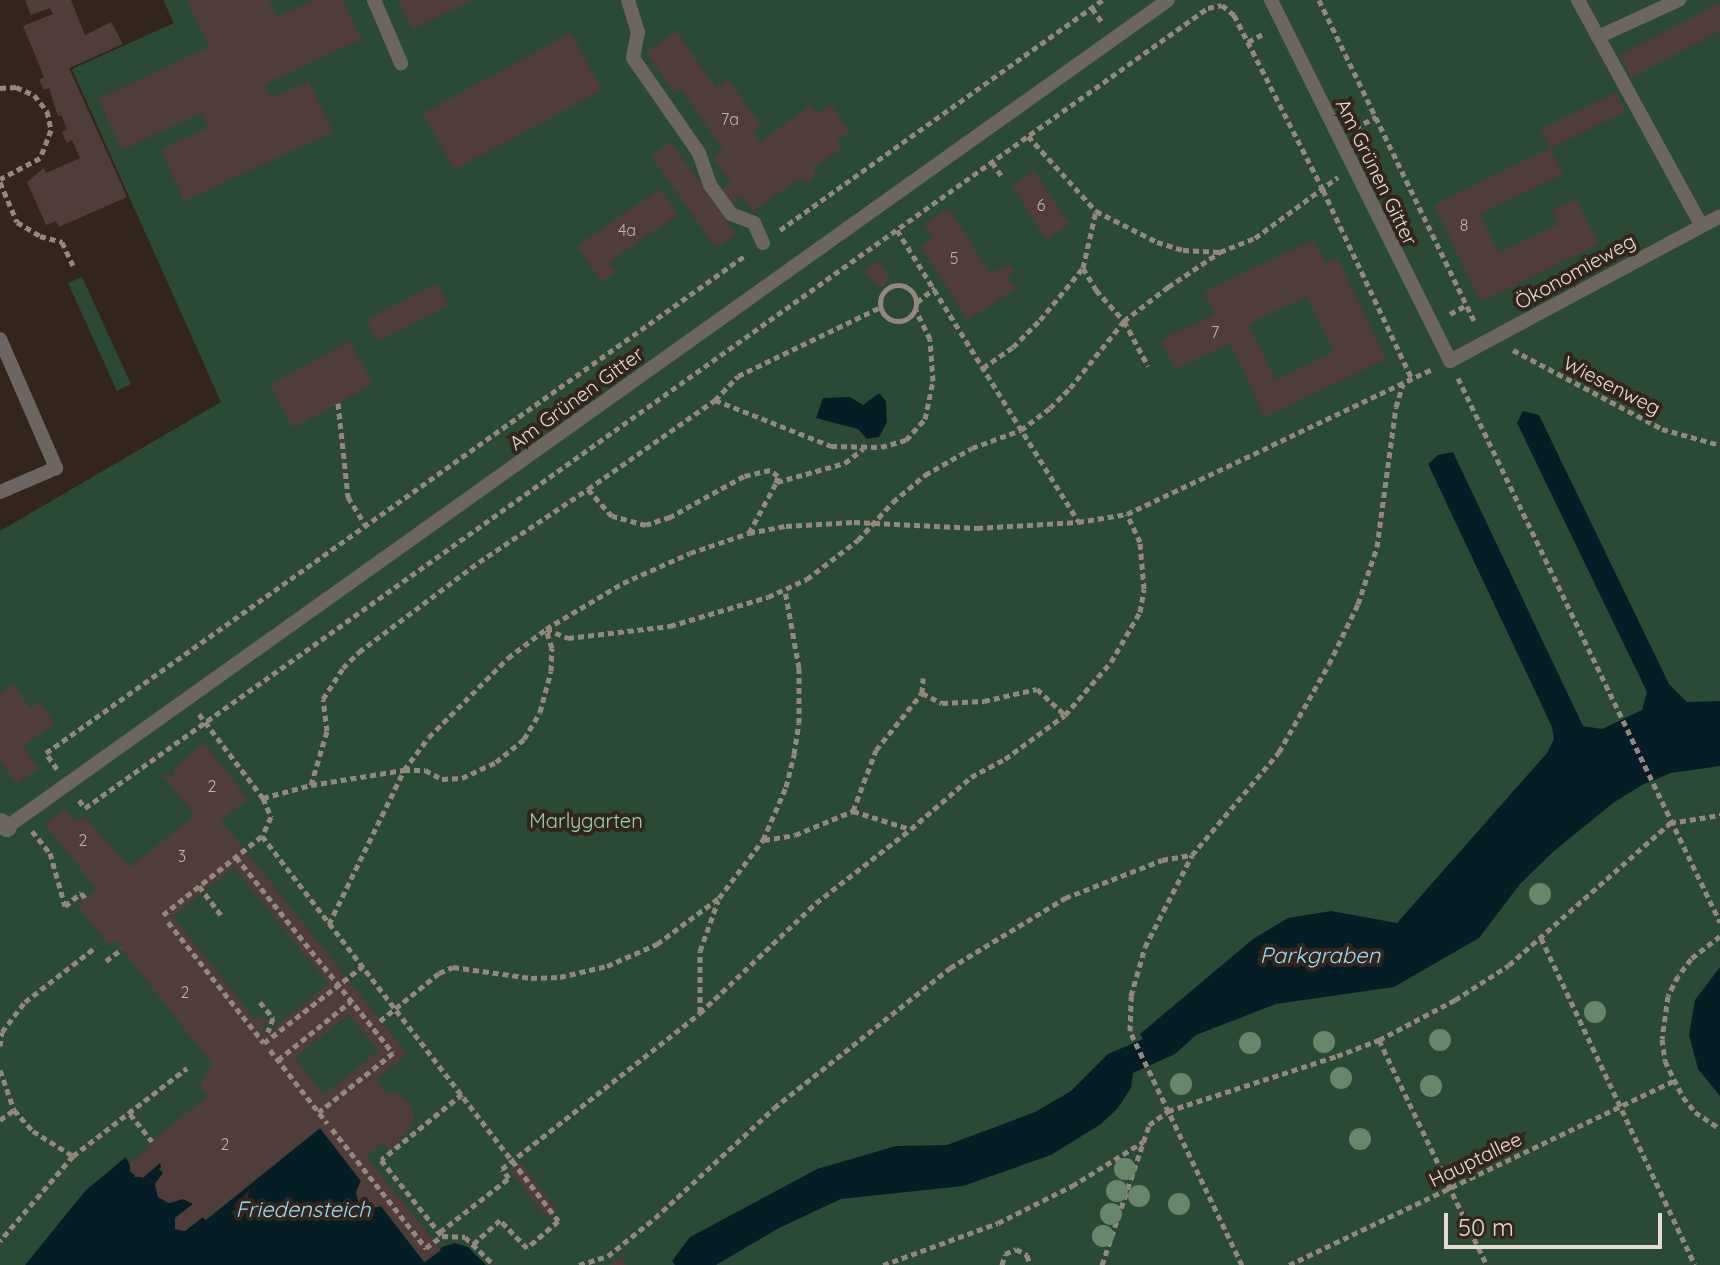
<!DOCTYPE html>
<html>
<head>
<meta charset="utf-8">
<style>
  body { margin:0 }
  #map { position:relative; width:1720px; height:1265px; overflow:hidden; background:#34251c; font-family:Quicksand,sans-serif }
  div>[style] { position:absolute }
  .green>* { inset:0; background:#2b4a36 }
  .water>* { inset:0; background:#051e26 }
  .building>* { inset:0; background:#503d39 }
  .path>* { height:5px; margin-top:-2.5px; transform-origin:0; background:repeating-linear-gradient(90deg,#948780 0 6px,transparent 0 10px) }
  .path>.ring { margin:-2.5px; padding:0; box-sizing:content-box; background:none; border:5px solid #948780; border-radius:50% }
  .service>* { height:14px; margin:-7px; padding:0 7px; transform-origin:7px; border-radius:7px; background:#6c6560 }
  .minor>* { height:20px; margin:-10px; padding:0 10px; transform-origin:10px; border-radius:10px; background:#6c6560 }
  .trees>* { width:22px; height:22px; margin:-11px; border-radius:50%; background:#69866b }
  span { translate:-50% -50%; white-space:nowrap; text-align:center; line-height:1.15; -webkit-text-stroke:8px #34251c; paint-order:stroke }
  .number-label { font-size:16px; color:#c0b4ae }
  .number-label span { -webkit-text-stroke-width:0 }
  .street-label { font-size:20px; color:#e5dbd5 }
  .park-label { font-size:20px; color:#95d5ab }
  .water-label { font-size:22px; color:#8fdffd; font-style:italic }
  .scale { position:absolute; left:1444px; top:1213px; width:218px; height:36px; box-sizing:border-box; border:4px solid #e5dbd5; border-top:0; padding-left:10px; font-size:24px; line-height:28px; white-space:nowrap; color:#e5dbd5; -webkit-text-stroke:6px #34251c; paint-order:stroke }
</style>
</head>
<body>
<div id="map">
  <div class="green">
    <div style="clip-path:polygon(163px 0,1720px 0,1720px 1265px,0 1265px,0 531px,221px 402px,72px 69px,174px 23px)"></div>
    <div style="clip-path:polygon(82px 277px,131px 384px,117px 391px,68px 283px)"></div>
  </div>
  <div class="water">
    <div style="clip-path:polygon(879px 393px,886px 401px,887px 422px,879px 437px,867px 439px,858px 429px,816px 418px,823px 398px,850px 397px,863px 405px)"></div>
    <div style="clip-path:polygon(1523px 411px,1539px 415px,1669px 684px,1687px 702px,1720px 701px,1720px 766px,1671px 773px,1642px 785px,1613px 803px,1554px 851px,1520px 884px,1479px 938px,1394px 987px,1276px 1004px,1196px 1035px,1175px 1054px,1133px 1073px,1131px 1088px,1117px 1109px,1101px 1124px,1051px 1155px,963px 1186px,841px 1199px,779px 1228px,716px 1265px,675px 1265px,672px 1261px,690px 1237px,817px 1169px,896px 1146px,947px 1145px,1035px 1112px,1071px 1091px,1108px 1054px,1143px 1039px,1140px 1034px,1253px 939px,1288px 918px,1331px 911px,1397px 923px,1547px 753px,1554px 739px,1552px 727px,1428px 464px,1438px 455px,1453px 452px,1583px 726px,1602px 729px,1642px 710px,1647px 692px,1517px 423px)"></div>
    <div style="clip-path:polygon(1720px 967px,1720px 1096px,1698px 1069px,1689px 1035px,1695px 1000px)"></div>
    <div style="clip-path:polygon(320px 1128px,361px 1181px,356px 1192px,359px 1204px,369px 1209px,381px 1206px,424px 1262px,442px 1247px,455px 1243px,468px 1247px,486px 1265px,25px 1265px,86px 1190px,126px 1157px,135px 1177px,143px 1177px,160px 1163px,162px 1166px,159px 1169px,163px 1173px,155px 1184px,158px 1197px,169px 1203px,183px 1199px,193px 1204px,175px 1218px,175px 1229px,185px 1231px,203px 1217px,206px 1220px)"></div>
  </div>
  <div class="building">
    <div style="clip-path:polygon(25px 0,71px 0,85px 35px,111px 22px,123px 44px,69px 68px,127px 197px,59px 227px,56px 221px,46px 225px,27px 182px,44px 168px,46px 173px,80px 158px,72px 140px,67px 143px,62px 132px,67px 129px,61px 115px,58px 116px,49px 88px,44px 90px,39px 80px,44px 77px,23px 26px,53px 14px,50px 8px,31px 15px)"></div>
    <div style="clip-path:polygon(187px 0,269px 0,277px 17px,313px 0,343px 0,361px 39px,265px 84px,272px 98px,309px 81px,333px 132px,184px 201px,161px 150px,208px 128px,201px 113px,122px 150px,98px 99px,209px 47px)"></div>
    <div style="clip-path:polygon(399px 0,474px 0,412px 29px)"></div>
    <div style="clip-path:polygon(1720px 3px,1720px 31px,1631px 78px,1619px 55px)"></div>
    <div style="clip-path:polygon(676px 31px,716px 88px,728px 79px,761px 125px,753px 131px,760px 142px,811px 105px,817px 114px,830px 104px,850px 131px,837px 140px,841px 149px,815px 167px,815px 175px,809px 182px,795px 181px,753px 212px,741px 196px,730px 205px,720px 191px,731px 183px,713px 157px,723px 150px,681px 88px,675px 94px,646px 53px)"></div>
    <div style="clip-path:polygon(571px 33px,602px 90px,454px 170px,423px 113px)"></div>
    <div style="clip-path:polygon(1616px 92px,1625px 112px,1550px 148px,1541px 129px)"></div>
    <div style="clip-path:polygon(671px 142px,736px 235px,716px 248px,651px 156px)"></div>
    <div style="clip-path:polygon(1550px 148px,1563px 174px,1480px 214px,1499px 253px,1558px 224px,1552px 211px,1576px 199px,1599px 244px,1481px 302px,1434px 205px)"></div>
    <div style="clip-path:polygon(1035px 171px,1069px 224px,1046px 240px,1012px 186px)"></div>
    <div style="clip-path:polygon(660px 189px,678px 215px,609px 262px,616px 272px,602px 281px,577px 246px)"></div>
    <div style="clip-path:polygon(949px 208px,990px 273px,1010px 265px,1015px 271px,1007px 276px,1016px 289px,968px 320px,921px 247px,933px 239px,924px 224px)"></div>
    <div style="clip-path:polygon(evenodd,1313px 240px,1325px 263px,1337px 257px,1386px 359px,1265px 417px,1230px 343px,1175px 369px,1161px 340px,1215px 314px,1204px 292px,1313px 240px,1307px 296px,1334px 352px,1276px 380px,1248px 324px,1307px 296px)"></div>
    <div style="clip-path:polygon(878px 261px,889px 276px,883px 287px,876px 286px,865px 271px)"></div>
    <div style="clip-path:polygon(437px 283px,448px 305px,378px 342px,367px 320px)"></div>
    <div style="clip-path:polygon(350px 341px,373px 384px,293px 428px,270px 385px)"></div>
    <div style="clip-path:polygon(13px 684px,30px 708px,40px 701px,55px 724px,23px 746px,38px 769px,17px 784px,0 761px,0 693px)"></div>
    <div style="clip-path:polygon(evenodd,204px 743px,248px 799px,221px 820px,407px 1054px,377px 1079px,384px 1092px,399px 1094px,409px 1102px,414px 1116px,412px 1127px,392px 1149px,387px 1148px,385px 1141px,366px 1156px,441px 1250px,425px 1262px,381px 1206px,369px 1209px,359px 1204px,356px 1192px,361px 1181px,320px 1128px,205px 1220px,203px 1217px,185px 1231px,175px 1229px,175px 1218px,193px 1204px,183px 1199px,169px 1203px,158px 1197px,155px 1184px,163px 1173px,160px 1163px,143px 1178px,130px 1172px,130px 1162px,147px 1149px,146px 1146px,208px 1096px,200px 1086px,212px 1064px,115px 940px,109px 945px,77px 905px,97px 890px,45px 824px,65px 808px,77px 822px,84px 816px,130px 867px,195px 815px,163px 776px,167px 773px,171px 778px,176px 773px,173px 769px,204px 743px,234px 867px,329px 984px,266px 1034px,262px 1029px,268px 1021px,264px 1016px,255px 1020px,173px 916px,234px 867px,204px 743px,349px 1014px,379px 1051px,324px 1095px,294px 1057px,349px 1014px)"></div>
    <div style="clip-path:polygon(521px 1163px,557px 1210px,547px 1218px,511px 1171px)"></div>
    <div style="clip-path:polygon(623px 1257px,627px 1265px,607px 1265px)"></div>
  </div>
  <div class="path">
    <div style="left:1319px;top:0;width:359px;rotate:64.2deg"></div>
    <div style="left:1222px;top:5px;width:16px;rotate:40deg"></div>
    <div style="left:1234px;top:15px;width:196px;rotate:63deg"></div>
    <div style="left:1323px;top:190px;width:209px;rotate:64.8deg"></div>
    <div style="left:1092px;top:8px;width:19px;rotate:55deg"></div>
    <div style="left:1248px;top:42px;width:19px;rotate:-28deg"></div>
    <div style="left:0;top:88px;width:16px;rotate:-4deg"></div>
    <div style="left:16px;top:87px;width:20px;rotate:24deg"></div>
    <div style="left:34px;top:95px;width:21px;rotate:51deg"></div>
    <div style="left:47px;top:111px;width:19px;rotate:78deg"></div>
    <div style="left:51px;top:130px;width:30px;rotate:111deg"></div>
    <div style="left:40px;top:158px;width:45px;rotate:152.3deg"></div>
    <div style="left:1355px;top:128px;width:24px;rotate:-28deg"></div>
    <div style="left:1028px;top:136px;width:101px;rotate:47.8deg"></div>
    <div style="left:1096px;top:211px;width:68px;rotate:26.9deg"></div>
    <div style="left:1157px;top:242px;width:27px;rotate:17deg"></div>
    <div style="left:1183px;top:250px;width:37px;rotate:3deg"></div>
    <div style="left:992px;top:162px;width:18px;rotate:56deg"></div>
    <div style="left:0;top:182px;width:43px;rotate:67deg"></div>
    <div style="left:17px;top:222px;width:27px;rotate:31deg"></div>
    <div style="left:40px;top:236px;width:23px;rotate:15deg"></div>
    <div style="left:62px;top:242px;width:26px;rotate:65deg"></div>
    <div style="left:780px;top:230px;width:397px;rotate:-35.5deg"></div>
    <div style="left:897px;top:230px;width:343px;rotate:58.1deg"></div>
    <div style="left:1083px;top:268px;width:26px;rotate:59deg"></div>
    <div style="left:1096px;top:290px;width:42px;rotate:47.9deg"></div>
    <div style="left:1124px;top:321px;width:51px;rotate:61.9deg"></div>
    <div class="ring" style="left:880px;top:285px;width:31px;height:31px"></div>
    <div style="left:917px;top:302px;width:23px;rotate:-38deg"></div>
    <div style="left:1450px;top:314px;width:19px;rotate:-28deg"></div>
    <div style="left:1513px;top:350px;width:169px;rotate:27.9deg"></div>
    <div style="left:1662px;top:429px;width:60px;rotate:15.4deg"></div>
    <div style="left:983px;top:368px;width:37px;rotate:-35deg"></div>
    <div style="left:1013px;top:347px;width:38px;rotate:-45deg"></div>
    <div style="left:1040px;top:320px;width:67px;rotate:-50.4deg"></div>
    <div style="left:1083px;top:268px;width:58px;rotate:-77.2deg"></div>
    <div style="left:1458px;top:378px;width:604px;rotate:64.28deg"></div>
    <div style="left:715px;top:400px;width:125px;rotate:21.6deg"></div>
    <div style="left:831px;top:446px;width:50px;rotate:1.1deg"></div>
    <div style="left:881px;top:447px;width:26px;rotate:-16deg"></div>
    <div style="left:906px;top:440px;width:28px;rotate:-48deg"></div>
    <div style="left:925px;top:419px;width:39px;rotate:-78deg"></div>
    <div style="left:933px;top:381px;width:42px;rotate:-94.1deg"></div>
    <div style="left:930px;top:339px;width:34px;rotate:-116deg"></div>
    <div style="left:338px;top:403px;width:95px;rotate:83.9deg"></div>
    <div style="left:348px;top:497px;width:34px;rotate:58deg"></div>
    <div style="left:777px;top:482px;width:71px;rotate:-15.6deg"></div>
    <div style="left:845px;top:463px;width:23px;rotate:-38deg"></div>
    <div style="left:749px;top:533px;width:57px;rotate:-61.6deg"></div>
    <div style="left:776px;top:483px;width:7px;rotate:-74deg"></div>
    <div style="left:778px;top:476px;width:10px;rotate:-143deg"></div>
    <div style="left:770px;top:470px;width:27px;rotate:167deg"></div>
    <div style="left:744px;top:476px;width:85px;rotate:151deg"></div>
    <div style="left:670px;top:517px;width:25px;rotate:162deg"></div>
    <div style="left:646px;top:525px;width:35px;rotate:-165deg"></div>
    <div style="left:612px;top:516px;width:36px;rotate:-132deg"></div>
    <div style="left:588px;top:489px;width:155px;rotate:-35deg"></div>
    <div style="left:715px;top:400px;width:33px;rotate:-46deg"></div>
    <div style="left:738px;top:376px;width:159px;rotate:-25.8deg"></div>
    <div style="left:546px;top:629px;width:24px;rotate:22deg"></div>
    <div style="left:568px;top:638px;width:103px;rotate:-6.7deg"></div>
    <div style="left:670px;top:626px;width:102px;rotate:-16.5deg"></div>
    <div style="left:768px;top:597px;width:43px;rotate:-24.8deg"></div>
    <div style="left:807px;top:579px;width:64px;rotate:-37.4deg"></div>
    <div style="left:858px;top:540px;width:52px;rotate:-47.4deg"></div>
    <div style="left:893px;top:502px;width:42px;rotate:-40.2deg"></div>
    <div style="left:925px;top:475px;width:54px;rotate:-29.9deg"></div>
    <div style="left:972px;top:448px;width:52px;rotate:-20.2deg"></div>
    <div style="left:1021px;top:430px;width:36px;rotate:-37deg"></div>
    <div style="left:1050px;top:408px;width:28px;rotate:-45deg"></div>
    <div style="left:1070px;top:388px;width:86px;rotate:-51.1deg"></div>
    <div style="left:1124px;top:321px;width:56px;rotate:-37.7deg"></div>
    <div style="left:1168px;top:287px;width:63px;rotate:-33.9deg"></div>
    <div style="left:1220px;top:252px;width:38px;rotate:-22deg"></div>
    <div style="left:1255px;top:238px;width:103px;rotate:-36.3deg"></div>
    <div style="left:922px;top:693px;width:15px;rotate:-86deg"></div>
    <div style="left:199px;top:714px;width:106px;rotate:52.7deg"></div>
    <div style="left:263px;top:798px;width:21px;rotate:67deg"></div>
    <div style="left:271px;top:817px;width:21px;rotate:115deg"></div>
    <div style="left:262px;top:836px;width:486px;rotate:52.4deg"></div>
    <div style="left:558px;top:1221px;width:41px;rotate:138.9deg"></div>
    <div style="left:527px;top:1248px;width:39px;rotate:-134deg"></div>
    <div style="left:500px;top:1220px;width:36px;rotate:138deg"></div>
    <div style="left:57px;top:769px;width:19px;rotate:-125deg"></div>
    <div style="left:46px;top:753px;width:859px;rotate:-35.43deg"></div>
    <div style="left:311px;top:785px;width:56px;rotate:-73.5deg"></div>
    <div style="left:327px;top:731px;width:32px;rotate:-97deg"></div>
    <div style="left:323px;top:699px;width:37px;rotate:-57deg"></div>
    <div style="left:343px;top:668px;width:23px;rotate:-45deg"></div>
    <div style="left:359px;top:652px;width:150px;rotate:-36.9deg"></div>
    <div style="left:479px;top:562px;width:131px;rotate:-33.8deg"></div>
    <div style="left:263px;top:798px;width:50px;rotate:-15.2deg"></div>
    <div style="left:311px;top:785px;width:94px;rotate:-9.2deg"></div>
    <div style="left:404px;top:770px;width:21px"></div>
    <div style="left:425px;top:770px;width:19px;rotate:28deg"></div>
    <div style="left:442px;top:779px;width:20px;rotate:-3deg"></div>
    <div style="left:462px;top:778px;width:38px;rotate:-25deg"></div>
    <div style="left:496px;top:762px;width:36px;rotate:-39deg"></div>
    <div style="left:524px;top:739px;width:31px;rotate:-59deg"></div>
    <div style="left:540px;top:712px;width:42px;rotate:-75deg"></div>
    <div style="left:551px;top:671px;width:23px;rotate:-88deg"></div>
    <div style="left:552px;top:648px;width:19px;rotate:-108deg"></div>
    <div style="left:79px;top:800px;width:10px;rotate:53deg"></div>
    <div style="left:85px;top:808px;width:1379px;rotate:-35.47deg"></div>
    <div style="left:1208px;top:8px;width:14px;rotate:-12deg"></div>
    <div style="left:853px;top:811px;width:65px;rotate:-69.3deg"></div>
    <div style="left:876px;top:750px;width:73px;rotate:-51.1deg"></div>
    <div style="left:922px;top:693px;width:22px;rotate:27deg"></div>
    <div style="left:942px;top:703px;width:42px;rotate:-2.7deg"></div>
    <div style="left:984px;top:701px;width:54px;rotate:-12.8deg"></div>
    <div style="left:1037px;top:689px;width:38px;rotate:43deg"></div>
    <div style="left:32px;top:831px;width:28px;rotate:51deg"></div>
    <div style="left:50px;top:853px;width:55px;rotate:74.2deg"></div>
    <div style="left:65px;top:906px;width:21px;rotate:-39deg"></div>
    <div style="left:81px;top:893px;width:8px;rotate:50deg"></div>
    <div style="left:764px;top:840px;width:31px;rotate:-9deg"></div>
    <div style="left:795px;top:835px;width:63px;rotate:-22.5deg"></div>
    <div style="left:853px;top:811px;width:60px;rotate:17.5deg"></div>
    <div style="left:236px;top:857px;width:251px;rotate:51.3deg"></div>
    <div style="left:393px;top:1053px;width:95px;rotate:141.4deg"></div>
    <div style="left:199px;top:886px;width:38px;rotate:53deg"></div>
    <div style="left:163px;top:915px;width:127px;rotate:-38.6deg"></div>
    <div style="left:168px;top:922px;width:154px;rotate:51.6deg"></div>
    <div style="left:264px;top:1043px;width:125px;rotate:-37.9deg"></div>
    <div style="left:329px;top:924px;width:171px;rotate:-64deg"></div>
    <div style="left:404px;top:770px;width:41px;rotate:-52.9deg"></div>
    <div style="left:429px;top:737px;width:112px;rotate:-45deg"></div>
    <div style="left:508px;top:658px;width:48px;rotate:-37.3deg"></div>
    <div style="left:546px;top:629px;width:90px;rotate:-30.9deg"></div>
    <div style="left:623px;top:583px;width:73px;rotate:-24.1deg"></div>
    <div style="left:690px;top:553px;width:62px;rotate:-18.7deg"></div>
    <div style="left:749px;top:533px;width:38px;rotate:-11deg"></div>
    <div style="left:786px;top:526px;width:68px;rotate:-3.4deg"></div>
    <div style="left:854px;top:522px;width:123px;rotate:2.8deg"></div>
    <div style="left:977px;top:528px;width:101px;rotate:-3.4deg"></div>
    <div style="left:1078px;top:522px;width:50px;rotate:-9.3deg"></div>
    <div style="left:1127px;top:514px;width:338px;rotate:-25.4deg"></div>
    <div style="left:1720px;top:936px;width:37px;rotate:142deg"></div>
    <div style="left:1691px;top:959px;width:21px;rotate:127deg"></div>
    <div style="left:1678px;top:976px;width:22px;rotate:117deg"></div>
    <div style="left:1668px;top:996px;width:43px;rotate:97.9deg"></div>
    <div style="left:1662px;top:1039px;width:22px;rotate:82deg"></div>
    <div style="left:1665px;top:1061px;width:40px;rotate:63.4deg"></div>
    <div style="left:1683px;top:1097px;width:19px;rotate:51deg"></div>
    <div style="left:1695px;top:1112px;width:30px;rotate:34deg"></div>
    <div style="left:1541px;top:938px;width:361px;rotate:64.8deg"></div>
    <div style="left:106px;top:961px;width:20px;rotate:-37deg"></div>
    <div style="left:260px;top:1002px;width:21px;rotate:51deg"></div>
    <div style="left:273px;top:1018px;width:15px;rotate:110deg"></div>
    <div style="left:700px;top:1012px;width:61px;rotate:-90deg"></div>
    <div style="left:700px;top:951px;width:53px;rotate:-70.2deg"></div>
    <div style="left:380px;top:1021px;width:76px;rotate:-39.1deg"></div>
    <div style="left:439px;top:973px;width:15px;rotate:-23deg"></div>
    <div style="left:453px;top:967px;width:79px;rotate:8deg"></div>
    <div style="left:531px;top:978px;width:29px;rotate:-2deg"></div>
    <div style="left:560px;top:977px;width:48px;rotate:-13.2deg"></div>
    <div style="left:607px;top:966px;width:55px;rotate:-23.7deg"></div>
    <div style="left:657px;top:944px;width:77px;rotate:-36.6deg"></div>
    <div style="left:719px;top:898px;width:73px;rotate:-52.8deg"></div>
    <div style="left:763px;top:840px;width:58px;rotate:-66.5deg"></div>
    <div style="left:786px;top:787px;width:34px;rotate:-76deg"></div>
    <div style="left:794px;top:754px;width:31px;rotate:-81deg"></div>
    <div style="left:799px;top:723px;width:55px;rotate:-90deg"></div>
    <div style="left:799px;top:668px;width:79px;rotate:-100.2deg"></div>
    <div style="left:1379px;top:1040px;width:250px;rotate:64.4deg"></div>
    <div style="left:0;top:1046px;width:14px;rotate:-82deg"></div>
    <div style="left:2px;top:1032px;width:38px;rotate:-53deg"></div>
    <div style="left:25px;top:1002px;width:90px;rotate:-37.8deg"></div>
    <div style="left:270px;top:1050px;width:93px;rotate:52deg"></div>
    <div style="left:278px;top:1060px;width:94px;rotate:-38.9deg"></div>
    <div style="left:0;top:1070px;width:42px;rotate:70.7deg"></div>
    <div style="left:14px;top:1110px;width:28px;rotate:48deg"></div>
    <div style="left:33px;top:1131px;width:47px;rotate:32deg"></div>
    <div style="left:73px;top:1156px;width:112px;rotate:130.7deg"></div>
    <div style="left:462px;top:1094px;width:104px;rotate:140.8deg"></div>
    <div style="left:381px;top:1160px;width:97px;rotate:51.2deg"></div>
    <div style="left:442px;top:1236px;width:23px;rotate:2deg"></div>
    <div style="left:465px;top:1237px;width:40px;rotate:44deg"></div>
    <div style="left:130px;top:1114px;width:35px;rotate:51deg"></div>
    <div style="left:0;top:1120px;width:17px;rotate:-36deg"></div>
    <div style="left:332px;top:1129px;width:152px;rotate:51.7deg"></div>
    <div style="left:426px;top:1248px;width:20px;rotate:-37deg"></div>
    <div style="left:73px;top:1156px;width:144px;rotate:-37.7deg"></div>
    <div style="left:440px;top:1232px;width:88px;rotate:-38deg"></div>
    <div style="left:509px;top:1178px;width:11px;rotate:-128deg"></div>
    <div style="left:502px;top:1169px;width:252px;rotate:-38.2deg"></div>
    <div style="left:700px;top:1013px;width:160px;rotate:-43.5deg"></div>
    <div style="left:816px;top:903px;width:120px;rotate:-37.9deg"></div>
    <div style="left:911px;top:829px;width:79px;rotate:-40.9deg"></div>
    <div style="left:971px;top:777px;width:38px;rotate:-28deg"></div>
    <div style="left:1005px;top:759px;width:74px;rotate:-36.3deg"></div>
    <div style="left:1065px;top:715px;width:70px;rotate:-49deg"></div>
    <div style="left:1111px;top:662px;width:58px;rotate:-59.9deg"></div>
    <div style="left:1140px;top:612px;width:23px;rotate:-80deg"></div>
    <div style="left:1144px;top:589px;width:47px;rotate:-94.9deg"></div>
    <div style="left:1140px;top:542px;width:31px;rotate:-115deg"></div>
    <div style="left:579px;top:1265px;width:30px;rotate:-17deg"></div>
    <div style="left:608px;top:1256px;width:60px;rotate:-39deg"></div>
    <div style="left:655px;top:1218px;width:162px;rotate:-42.7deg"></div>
    <div style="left:774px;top:1108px;width:225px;rotate:-38.5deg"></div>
    <div style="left:950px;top:968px;width:135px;rotate:-31.3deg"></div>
    <div style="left:1065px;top:898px;width:104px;rotate:-21.4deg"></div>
    <div style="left:1162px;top:860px;width:29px;rotate:-10deg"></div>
    <div style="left:883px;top:1265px;width:122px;rotate:-20.1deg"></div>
    <div style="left:998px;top:1223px;width:83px;rotate:-26.6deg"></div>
    <div style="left:1072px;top:1186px;width:84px;rotate:-31.8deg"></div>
    <div style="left:1002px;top:1265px;width:11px;rotate:-75deg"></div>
    <div style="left:1005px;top:1254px;width:12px;rotate:-24deg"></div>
    <div style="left:1016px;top:1249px;width:13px;rotate:29deg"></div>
    <div style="left:1027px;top:1255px;width:10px;rotate:73deg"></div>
    <div style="left:1102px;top:1265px;width:148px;rotate:-71.4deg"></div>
    <div style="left:1149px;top:1125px;width:24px;rotate:-36deg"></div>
    <div style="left:1168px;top:1111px;width:178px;rotate:-18deg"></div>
    <div style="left:1337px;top:1056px;width:45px;rotate:-20.9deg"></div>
    <div style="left:1379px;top:1040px;width:86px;rotate:-27.8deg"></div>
    <div style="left:1455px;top:1000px;width:64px;rotate:-32.9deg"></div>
    <div style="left:1509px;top:965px;width:215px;rotate:-41.4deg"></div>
    <div style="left:1670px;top:823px;width:51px;rotate:-9.1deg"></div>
    <div style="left:1242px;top:1265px;width:259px;rotate:-115.6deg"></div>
    <div style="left:1130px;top:1031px;width:35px;rotate:-88deg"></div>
    <div style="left:1131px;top:996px;width:51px;rotate:-74.1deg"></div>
    <div style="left:1145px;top:947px;width:103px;rotate:-62.9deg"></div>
    <div style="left:1192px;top:855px;width:135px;rotate:-49.8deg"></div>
    <div style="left:1279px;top:752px;width:101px;rotate:-60.4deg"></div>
    <div style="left:1329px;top:664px;width:67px;rotate:-64.2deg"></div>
    <div style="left:1358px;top:604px;width:60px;rotate:-71.6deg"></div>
    <div style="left:1377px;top:547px;width:141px;rotate:-82.3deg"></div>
    <div style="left:1396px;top:407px;width:24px;rotate:-73deg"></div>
    <div style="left:1289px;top:1265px;width:426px;rotate:-25.6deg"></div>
  </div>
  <div class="service">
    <div style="left:374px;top:0;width:69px;rotate:66.8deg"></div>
    <div style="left:628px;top:0;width:34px;rotate:73deg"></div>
    <div style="left:638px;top:32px;width:26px;rotate:101deg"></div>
    <div style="left:633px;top:58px;width:116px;rotate:55.2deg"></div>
    <div style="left:699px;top:153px;width:34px;rotate:71deg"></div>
    <div style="left:710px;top:185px;width:36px;rotate:54deg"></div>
    <div style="left:731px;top:214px;width:25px;rotate:21deg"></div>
    <div style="left:754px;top:223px;width:22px;rotate:66deg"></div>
    <div style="left:1271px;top:0;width:403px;rotate:63.6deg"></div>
    <div style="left:1450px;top:361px;width:306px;rotate:-28.2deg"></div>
    <div style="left:1578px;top:0;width:256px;rotate:61.3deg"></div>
    <div style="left:1598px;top:37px;width:89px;rotate:-24.6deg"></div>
    <div style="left:0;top:339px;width:141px;rotate:66.5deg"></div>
    <div style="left:56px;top:468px;width:61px;rotate:156.8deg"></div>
    <div style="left:7px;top:827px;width:1425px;rotate:-35.46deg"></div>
  </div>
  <div class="minor">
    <div style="left:0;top:823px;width:8px;rotate:30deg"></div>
  </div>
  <div class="trees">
    <div style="left:1540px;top:894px"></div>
    <div style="left:1595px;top:1012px"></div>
    <div style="left:1440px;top:1040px"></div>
    <div style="left:1324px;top:1042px"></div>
    <div style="left:1250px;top:1043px"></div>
    <div style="left:1341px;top:1078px"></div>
    <div style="left:1181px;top:1084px"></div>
    <div style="left:1431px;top:1086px"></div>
    <div style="left:1360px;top:1139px"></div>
    <div style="left:1125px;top:1169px"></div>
    <div style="left:1117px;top:1191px"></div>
    <div style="left:1139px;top:1196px"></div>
    <div style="left:1179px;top:1204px"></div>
    <div style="left:1111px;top:1214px"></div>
    <div style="left:1103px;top:1236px"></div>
  </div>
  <div class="number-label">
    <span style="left:730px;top:119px">7a</span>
    <span style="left:1041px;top:205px">6</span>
    <span style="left:1464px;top:225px">8</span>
    <span style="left:627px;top:230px">4a</span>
    <span style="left:954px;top:258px">5</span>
    <span style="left:1215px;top:332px">7</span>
    <span style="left:212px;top:786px">2</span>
    <span style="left:83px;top:840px">2</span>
    <span style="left:182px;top:856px">3</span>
    <span style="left:185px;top:992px">2</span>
    <span style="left:225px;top:1144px">2</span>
  </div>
  <div class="street-label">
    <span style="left:1377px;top:172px;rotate:64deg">Am Grünen Gitter</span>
    <span style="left:1575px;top:271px;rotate:-29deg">Ökonomieweg</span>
    <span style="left:1612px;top:385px;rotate:27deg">Wiesenweg</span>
    <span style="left:576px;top:398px;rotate:-36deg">Am Grünen Gitter</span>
    <span style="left:1475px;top:1159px;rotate:-26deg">Hauptallee</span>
  </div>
  <div class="park-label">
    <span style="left:586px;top:820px">Marlygarten</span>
  </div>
  <div class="water-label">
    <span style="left:1320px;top:956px">Parkgraben</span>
    <span style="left:303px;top:1210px">Friedensteich</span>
  </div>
  <div class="scale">50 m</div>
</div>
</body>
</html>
